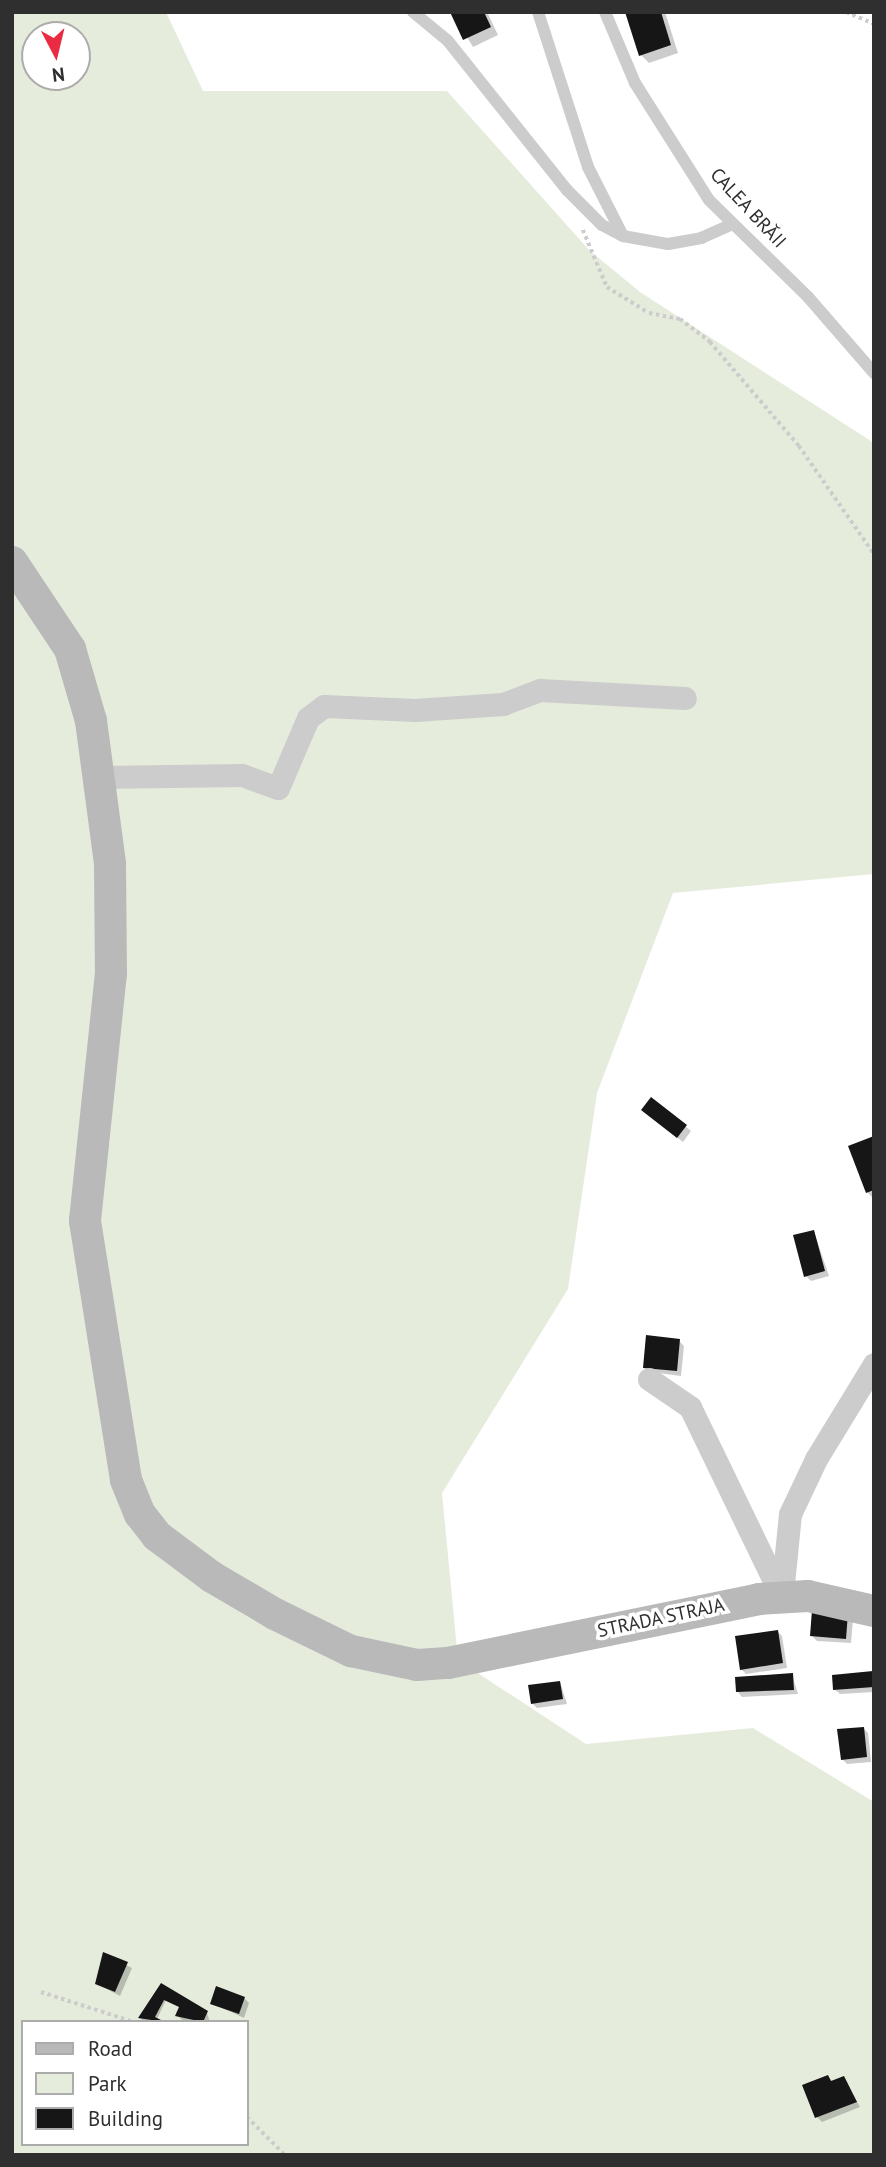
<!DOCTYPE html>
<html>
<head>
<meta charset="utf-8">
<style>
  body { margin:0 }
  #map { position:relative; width:886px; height:2167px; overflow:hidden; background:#fff; font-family:"PT Sans",sans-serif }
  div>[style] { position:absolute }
  .green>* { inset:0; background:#e5ecdc }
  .shadow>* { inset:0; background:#0003 }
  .building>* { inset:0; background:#161616 }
  .path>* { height:3.5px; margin-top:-1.75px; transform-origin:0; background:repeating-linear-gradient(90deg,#ccc 0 3.5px,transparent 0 7px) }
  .service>* { height:12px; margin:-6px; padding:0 6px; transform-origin:6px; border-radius:6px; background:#ccc }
  .minor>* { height:23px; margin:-11.5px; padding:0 11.5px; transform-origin:11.5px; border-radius:11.5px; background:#ccc }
  .secondary>* { height:32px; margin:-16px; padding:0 16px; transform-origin:16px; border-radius:16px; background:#b9b9b9 }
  span { translate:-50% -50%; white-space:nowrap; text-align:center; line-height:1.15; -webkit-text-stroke:7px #fff; paint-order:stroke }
  .street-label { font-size:19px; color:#2f2f2f }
  .frame { position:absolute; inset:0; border:14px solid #2f2f2f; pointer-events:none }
  .legend { position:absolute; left:21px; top:2020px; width:228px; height:126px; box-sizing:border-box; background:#fff; border:2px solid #acacac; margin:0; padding:9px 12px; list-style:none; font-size:21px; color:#2f2f2f }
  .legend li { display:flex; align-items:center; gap:14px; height:35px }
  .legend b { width:35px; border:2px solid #acacac }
  .north { position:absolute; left:21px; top:21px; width:70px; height:70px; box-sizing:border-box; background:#fff; border:2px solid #acacac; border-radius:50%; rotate:173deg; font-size:19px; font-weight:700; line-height:28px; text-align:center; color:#2f2f2f }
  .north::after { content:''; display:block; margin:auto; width:24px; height:32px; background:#eb2b41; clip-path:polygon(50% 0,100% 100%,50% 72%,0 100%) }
</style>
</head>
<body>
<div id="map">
  <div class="green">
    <div style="clip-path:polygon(evenodd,12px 12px,166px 12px,203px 91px,447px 91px,589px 250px,640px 292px,874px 443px,874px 874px,673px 893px,597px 1093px,568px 1289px,442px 1493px,458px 1660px,586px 1744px,753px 1728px,874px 1802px,874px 2155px,12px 2155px,12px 12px,35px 35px,77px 35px,77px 77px,35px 77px,35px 35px,12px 12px,23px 2022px,247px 2022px,247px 2144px,23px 2144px,23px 2022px)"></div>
  </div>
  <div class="shadow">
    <div style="clip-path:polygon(452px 12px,487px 12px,498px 35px,473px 47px)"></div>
    <div style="clip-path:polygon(627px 12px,665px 12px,678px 53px,649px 63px,641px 55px)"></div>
    <div style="clip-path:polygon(652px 1099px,691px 1131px,683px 1142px,648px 1115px)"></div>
    <div style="clip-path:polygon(874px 1138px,874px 1197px,872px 1197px,867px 1192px)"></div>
    <div style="clip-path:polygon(814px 1232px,829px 1276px,811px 1281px,806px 1276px)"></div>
    <div style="clip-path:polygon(679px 1341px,684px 1346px,681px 1376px,650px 1372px,645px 1367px)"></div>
    <div style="clip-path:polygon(814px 1612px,853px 1620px,851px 1643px,817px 1641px,812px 1636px)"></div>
    <div style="clip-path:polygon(777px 1631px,782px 1636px,787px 1668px,746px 1674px,741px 1669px)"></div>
    <div style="clip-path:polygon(873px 1673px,874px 1692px,840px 1694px,834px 1689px)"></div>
    <div style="clip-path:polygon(792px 1675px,798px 1694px,742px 1697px,737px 1691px)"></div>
    <div style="clip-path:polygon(560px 1682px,567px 1704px,537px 1708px,532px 1703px)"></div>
    <div style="clip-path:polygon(863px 1728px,868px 1733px,871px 1762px,847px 1764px,842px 1759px)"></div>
    <div style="clip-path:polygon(104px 1954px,132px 1968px,120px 1996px,97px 1984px)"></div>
    <div style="clip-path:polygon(161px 1986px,207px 2013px,210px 2022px,182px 2020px,177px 2015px,181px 2007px,166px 2000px,157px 2019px,161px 2022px,144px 2022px,140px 2018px)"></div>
    <div style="clip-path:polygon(244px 1998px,249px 2003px,244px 2018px,212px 2003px)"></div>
    <div style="clip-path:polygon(828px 2077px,833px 2082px,844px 2078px,860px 2107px,822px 2122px,817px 2117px)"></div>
  </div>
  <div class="building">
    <div style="clip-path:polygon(450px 12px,484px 12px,491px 27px,463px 40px)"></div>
    <div style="clip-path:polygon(625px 12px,661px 12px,671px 45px,639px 56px)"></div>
    <div style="clip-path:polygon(651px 1097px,687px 1125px,677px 1138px,641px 1110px)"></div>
    <div style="clip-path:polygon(874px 1136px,874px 1190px,866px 1193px,848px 1146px)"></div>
    <div style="clip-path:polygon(814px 1230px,825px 1271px,804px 1277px,793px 1235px)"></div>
    <div style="clip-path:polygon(646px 1335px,680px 1339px,677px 1371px,643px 1368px)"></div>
    <div style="clip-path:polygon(812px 1610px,848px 1613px,846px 1639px,810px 1636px)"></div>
    <div style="clip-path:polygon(778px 1630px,783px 1663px,740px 1670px,735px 1636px)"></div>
    <div style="clip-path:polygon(873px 1671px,874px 1687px,833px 1690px,832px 1675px)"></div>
    <div style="clip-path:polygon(793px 1673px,794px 1690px,736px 1692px,735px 1677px)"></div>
    <div style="clip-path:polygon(560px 1681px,563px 1699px,531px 1704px,528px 1685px)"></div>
    <div style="clip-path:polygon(864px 1727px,867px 1757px,841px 1760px,837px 1729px)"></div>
    <div style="clip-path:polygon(103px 1952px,128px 1962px,115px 1992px,95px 1984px)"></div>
    <div style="clip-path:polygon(161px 1983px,208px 2011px,203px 2022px,175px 2016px,179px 2007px,164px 2000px,155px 2017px,165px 2022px,138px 2018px)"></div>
    <div style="clip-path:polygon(216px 1986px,245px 1997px,239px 2014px,210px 2004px)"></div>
    <div style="clip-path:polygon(828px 2075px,831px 2081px,844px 2076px,857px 2102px,815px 2118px,802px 2085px)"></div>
  </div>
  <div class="path">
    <div style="left:846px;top:12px;width:30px;rotate:23deg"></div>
    <div style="left:583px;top:230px;width:62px;rotate:67.2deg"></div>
    <div style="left:607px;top:287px;width:49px;rotate:31.8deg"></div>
    <div style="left:649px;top:313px;width:32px;rotate:11deg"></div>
    <div style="left:680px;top:319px;width:38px;rotate:37deg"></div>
    <div style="left:710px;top:342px;width:137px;rotate:49.4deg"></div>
    <div style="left:799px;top:446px;width:131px;rotate:55.2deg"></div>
    <div style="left:41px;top:1992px;width:98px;rotate:17.9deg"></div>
    <div style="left:247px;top:2117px;width:54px;rotate:45deg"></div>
  </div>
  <div class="service">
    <div style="left:413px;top:12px;width:45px;rotate:39.6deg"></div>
    <div style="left:448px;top:41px;width:191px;rotate:51.4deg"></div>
    <div style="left:567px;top:190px;width:49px;rotate:45deg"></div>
    <div style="left:602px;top:225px;width:24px;rotate:28deg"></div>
    <div style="left:623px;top:236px;width:46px;rotate:10.1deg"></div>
    <div style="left:668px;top:244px;width:34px;rotate:-10deg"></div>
    <div style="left:701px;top:238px;width:34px;rotate:-24deg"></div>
    <div style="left:538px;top:12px;width:163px;rotate:72.1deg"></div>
    <div style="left:588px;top:167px;width:77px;rotate:63.1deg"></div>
    <div style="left:605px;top:12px;width:77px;rotate:67.1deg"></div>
    <div style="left:635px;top:83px;width:138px;rotate:57.7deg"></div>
    <div style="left:709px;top:200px;width:139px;rotate:44.4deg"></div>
    <div style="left:808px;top:297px;width:101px;rotate:49deg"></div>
  </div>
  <div class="minor">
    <div style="left:98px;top:777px;width:144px;rotate:-0.8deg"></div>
    <div style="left:242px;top:775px;width:38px;rotate:20deg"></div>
    <div style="left:278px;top:788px;width:76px;rotate:-66.8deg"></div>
    <div style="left:308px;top:718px;width:20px;rotate:-37deg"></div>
    <div style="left:324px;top:706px;width:91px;rotate:2.5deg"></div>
    <div style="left:415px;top:710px;width:88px;rotate:-3.9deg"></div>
    <div style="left:503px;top:704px;width:40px;rotate:-21deg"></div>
    <div style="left:540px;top:690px;width:145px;rotate:3.2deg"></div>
    <div style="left:649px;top:1379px;width:50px;rotate:34.3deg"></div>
    <div style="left:690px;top:1407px;width:211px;rotate:64.2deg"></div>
    <div style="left:782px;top:1594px;width:80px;rotate:-84.3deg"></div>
    <div style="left:790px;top:1514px;width:61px;rotate:-64.7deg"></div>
    <div style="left:816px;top:1459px;width:111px;rotate:-58.6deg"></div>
  </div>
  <div class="secondary">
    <div style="left:12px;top:562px;width:105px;rotate:56.3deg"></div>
    <div style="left:70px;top:649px;width:75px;rotate:73.7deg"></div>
    <div style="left:91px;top:721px;width:144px;rotate:82.4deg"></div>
    <div style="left:110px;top:864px;width:109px;rotate:89.5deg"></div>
    <div style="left:111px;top:973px;width:249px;rotate:96deg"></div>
    <div style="left:85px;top:1221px;width:262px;rotate:81deg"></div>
    <div style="left:126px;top:1480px;width:37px;rotate:68deg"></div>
    <div style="left:140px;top:1514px;width:28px;rotate:52deg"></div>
    <div style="left:157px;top:1536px;width:69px;rotate:36.7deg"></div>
    <div style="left:212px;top:1577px;width:73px;rotate:30.4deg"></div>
    <div style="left:275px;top:1614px;width:85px;rotate:26deg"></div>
    <div style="left:351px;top:1651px;width:67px;rotate:12deg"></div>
    <div style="left:417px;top:1665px;width:31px;rotate:-4deg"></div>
    <div style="left:448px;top:1663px;width:318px;rotate:-11.6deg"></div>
    <div style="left:759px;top:1599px;width:49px;rotate:-3.5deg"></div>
    <div style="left:808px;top:1596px;width:68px;rotate:12.8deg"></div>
  </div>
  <div class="street-label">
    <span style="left:748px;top:208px;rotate:47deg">CALEA BRĂII</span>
    <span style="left:661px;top:1618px;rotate:-12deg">STRADA STRAJA</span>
  </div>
  <div class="frame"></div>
  <ul class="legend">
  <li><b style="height:9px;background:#b9b9b9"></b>Road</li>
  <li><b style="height:19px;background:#e5ecdc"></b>Park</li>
  <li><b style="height:19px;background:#161616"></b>Building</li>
  </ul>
  <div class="north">N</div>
</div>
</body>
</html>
